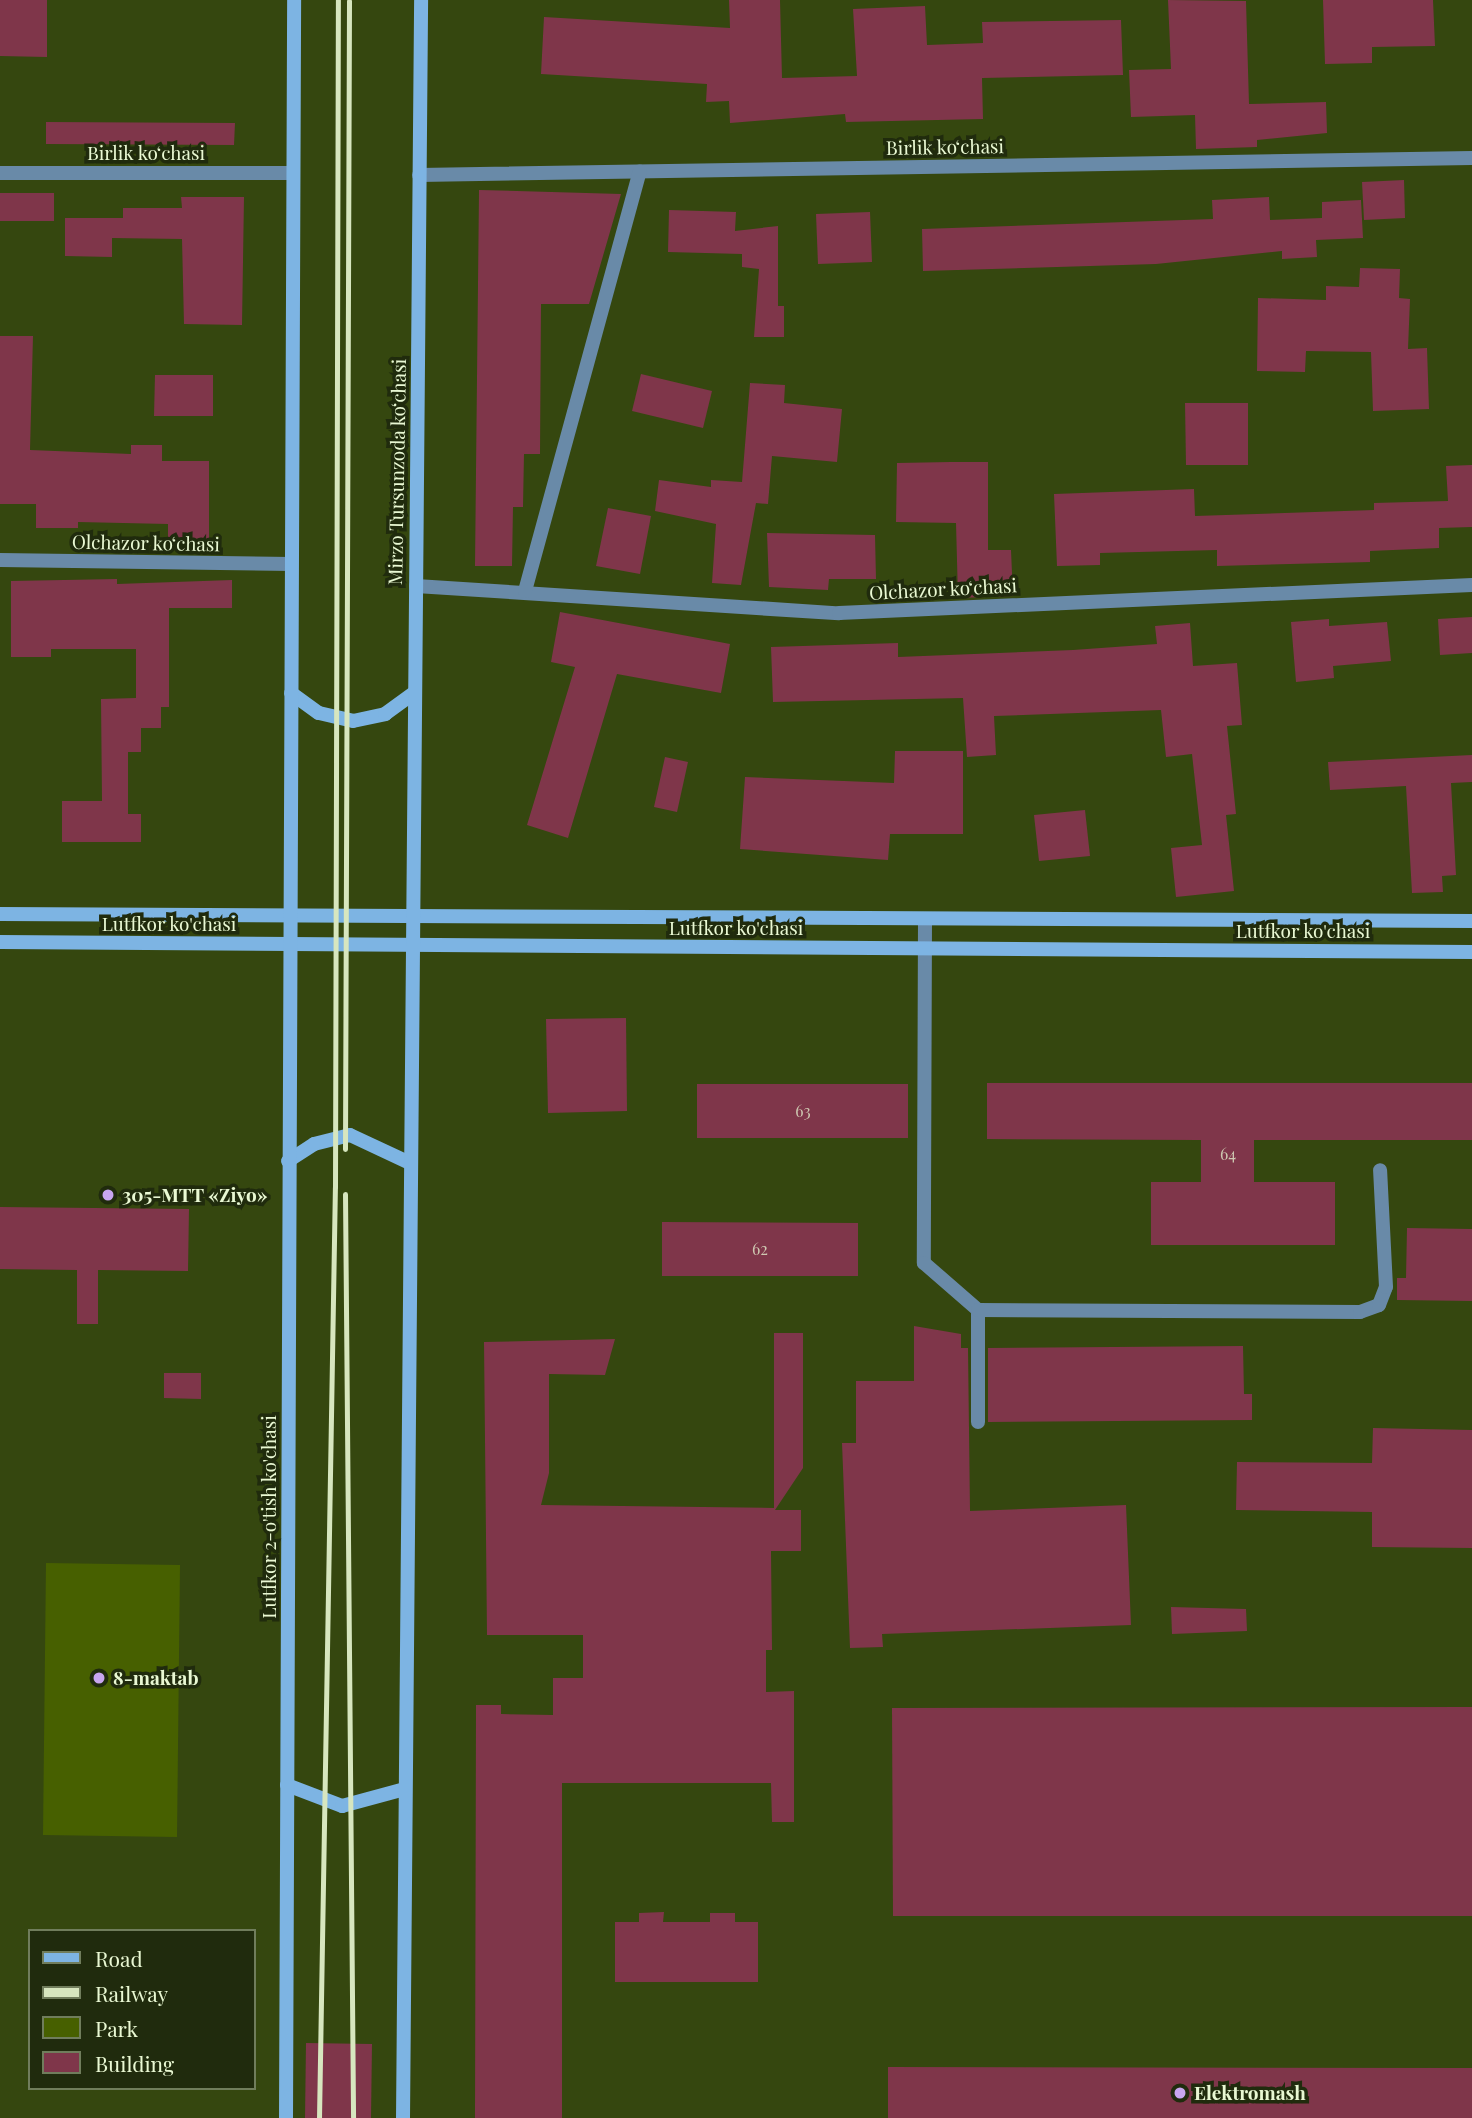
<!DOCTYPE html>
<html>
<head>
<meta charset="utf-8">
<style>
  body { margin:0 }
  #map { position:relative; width:1472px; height:2118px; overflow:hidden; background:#35470f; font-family:"Playfair Display",serif }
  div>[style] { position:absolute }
  .green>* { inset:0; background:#476000 }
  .building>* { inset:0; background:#7f364a }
  .street>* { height:14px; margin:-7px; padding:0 7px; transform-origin:7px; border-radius:7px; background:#698aa8 }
  .secondary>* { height:14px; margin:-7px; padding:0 7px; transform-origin:7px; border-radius:7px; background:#7db4e3 }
  .rail>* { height:5px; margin:-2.5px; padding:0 2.5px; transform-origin:2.5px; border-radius:2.5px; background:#d7e6bf }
  .dots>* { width:19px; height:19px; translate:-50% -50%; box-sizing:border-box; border:4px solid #202b0d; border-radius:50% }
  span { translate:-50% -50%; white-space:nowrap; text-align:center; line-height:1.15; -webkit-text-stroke:7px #202b0d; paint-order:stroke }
  .number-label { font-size:16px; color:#cec8b1 }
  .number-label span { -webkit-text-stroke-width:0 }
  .street-label { font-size:19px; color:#e9f8d3 }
  .poi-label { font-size:19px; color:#e9f8d3; font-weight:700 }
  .left { translate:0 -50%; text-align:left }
  .legend { position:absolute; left:28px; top:1929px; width:228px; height:161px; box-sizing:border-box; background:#202b0d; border:2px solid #707d5c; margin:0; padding:9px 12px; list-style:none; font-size:21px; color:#e9f8d3 }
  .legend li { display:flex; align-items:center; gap:14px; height:35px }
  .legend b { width:35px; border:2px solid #707d5c }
</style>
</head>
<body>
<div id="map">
  <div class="green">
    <div style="clip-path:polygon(46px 1563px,180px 1565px,177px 1837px,43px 1835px)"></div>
  </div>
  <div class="building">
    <div style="clip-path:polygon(0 0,47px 0,47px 57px,0 56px)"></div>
    <div style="clip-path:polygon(729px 0,780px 0,782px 78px,857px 76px,853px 9px,925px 6px,927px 45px,983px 43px,982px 22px,1121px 20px,1123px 75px,982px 78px,983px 119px,846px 122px,845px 114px,730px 123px,729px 101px,706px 102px,707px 84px,541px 74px,544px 17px,730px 28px)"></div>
    <div style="clip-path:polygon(1168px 0,1246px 1px,1249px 104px,1326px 102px,1327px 133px,1257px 140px,1257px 147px,1196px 149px,1195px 115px,1131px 117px,1129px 70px,1171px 69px)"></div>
    <div style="clip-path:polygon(1323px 0,1433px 0,1435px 46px,1372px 47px,1372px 63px,1325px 64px)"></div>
    <div style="clip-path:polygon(46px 122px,235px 123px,234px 145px,46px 144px)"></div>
    <div style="clip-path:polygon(1404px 180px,1405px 218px,1364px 220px,1362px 182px)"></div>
    <div style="clip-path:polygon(479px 190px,621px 194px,589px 304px,541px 304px,540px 454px,524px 454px,523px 507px,513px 507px,512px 566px,475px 566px)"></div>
    <div style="clip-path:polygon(0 193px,54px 193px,54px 221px,0 221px)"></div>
    <div style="clip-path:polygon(181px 197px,244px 197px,242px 325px,184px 324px,182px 239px,112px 238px,112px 257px,65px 256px,65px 218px,123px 218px,123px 208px,182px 208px)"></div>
    <div style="clip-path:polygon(1269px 197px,1270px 220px,1322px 218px,1322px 202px,1361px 200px,1363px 238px,1316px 240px,1317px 257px,1282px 259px,1282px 251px,1156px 264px,923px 271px,922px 229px,1213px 219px,1212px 200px)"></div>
    <div style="clip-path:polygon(669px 210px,736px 212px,735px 231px,778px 226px,778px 306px,784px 306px,784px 337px,754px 337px,759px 269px,742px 267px,742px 254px,668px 252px)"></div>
    <div style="clip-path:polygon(870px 212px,872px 262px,818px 264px,816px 214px)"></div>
    <div style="clip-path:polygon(1360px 268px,1400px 269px,1399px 298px,1410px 299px,1408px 349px,1427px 348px,1429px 409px,1373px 411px,1371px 352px,1306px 351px,1305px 372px,1257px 371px,1258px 298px,1326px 300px,1326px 286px,1359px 287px)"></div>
    <div style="clip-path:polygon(0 336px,33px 336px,30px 450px,131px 454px,131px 445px,162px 445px,162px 461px,209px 461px,209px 541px,168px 541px,168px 524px,78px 522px,78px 528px,36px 528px,36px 504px,0 504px)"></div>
    <div style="clip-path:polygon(641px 374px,712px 391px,703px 428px,632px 411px)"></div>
    <div style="clip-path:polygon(155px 375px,213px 375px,213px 416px,154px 416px)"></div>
    <div style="clip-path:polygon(750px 383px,785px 385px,784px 403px,842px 409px,837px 462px,772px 456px,768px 504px,756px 503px,741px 585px,712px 583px,716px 524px,655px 511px,659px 480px,711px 487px,711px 480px,742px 482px)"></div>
    <div style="clip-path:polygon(1185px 403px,1248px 403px,1248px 465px,1186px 465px)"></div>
    <div style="clip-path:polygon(951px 462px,988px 462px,988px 550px,1011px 550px,1013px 596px,958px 598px,956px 523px,896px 522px,897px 463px)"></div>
    <div style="clip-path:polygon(1472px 465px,1472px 527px,1439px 528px,1439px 548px,1370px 551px,1370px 562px,1217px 566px,1217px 550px,1100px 553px,1100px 565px,1057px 566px,1054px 494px,1194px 489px,1195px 516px,1374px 510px,1374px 503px,1448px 501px,1446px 466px)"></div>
    <div style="clip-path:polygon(608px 508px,651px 516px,640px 574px,596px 566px)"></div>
    <div style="clip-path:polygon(767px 533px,875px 535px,876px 579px,829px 579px,828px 590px,769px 587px)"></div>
    <div style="clip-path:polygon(117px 579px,117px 584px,232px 580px,232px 608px,169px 608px,169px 707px,161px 707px,161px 728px,141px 728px,141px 752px,128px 752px,128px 814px,141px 814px,141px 842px,62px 842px,62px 801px,102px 801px,101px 699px,136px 698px,136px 649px,51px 649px,51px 657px,11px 657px,11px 581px)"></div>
    <div style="clip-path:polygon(560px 612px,730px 644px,721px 693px,617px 674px,568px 838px,527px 825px,575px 667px,551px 662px)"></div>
    <div style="clip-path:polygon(1472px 617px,1472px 653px,1440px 655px,1438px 619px)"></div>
    <div style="clip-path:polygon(1329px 619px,1329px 626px,1387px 622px,1391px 661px,1333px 666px,1334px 678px,1296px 682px,1291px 622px)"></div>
    <div style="clip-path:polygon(1190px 623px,1193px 666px,1237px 663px,1242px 725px,1227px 726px,1236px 814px,1226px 815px,1234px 891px,1176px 897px,1171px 848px,1202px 845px,1192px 754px,1166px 757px,1161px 710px,994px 716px,996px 755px,967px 757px,963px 698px,773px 702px,771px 647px,898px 643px,898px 657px,1073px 650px,1157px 644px,1155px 626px)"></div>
    <div style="clip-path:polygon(895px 751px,963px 751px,963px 834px,890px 834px,888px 860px,740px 849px,745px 777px,894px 783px)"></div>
    <div style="clip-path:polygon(1472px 755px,1472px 782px,1451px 783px,1456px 875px,1442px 876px,1443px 892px,1412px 893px,1406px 786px,1330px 790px,1328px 762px)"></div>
    <div style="clip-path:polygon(665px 757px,688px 762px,677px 812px,654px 807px)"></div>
    <div style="clip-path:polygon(1085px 810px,1090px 856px,1039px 861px,1034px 815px)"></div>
    <div style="clip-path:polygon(626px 1018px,627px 1111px,548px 1113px,546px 1019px)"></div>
    <div style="clip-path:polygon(987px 1083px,1472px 1083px,1472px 1140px,1254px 1140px,1254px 1182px,1335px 1182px,1335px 1245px,1151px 1245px,1151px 1182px,1201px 1182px,1201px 1140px,987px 1139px)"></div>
    <div style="clip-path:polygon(697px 1084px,908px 1084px,908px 1138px,697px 1138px)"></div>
    <div style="clip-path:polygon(0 1207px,189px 1209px,188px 1271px,98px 1270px,98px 1324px,77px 1324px,77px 1270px,0 1269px)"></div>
    <div style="clip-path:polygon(662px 1222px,858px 1223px,858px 1276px,662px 1276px)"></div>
    <div style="clip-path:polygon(1407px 1228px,1472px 1229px,1472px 1301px,1397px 1300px,1397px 1278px,1406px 1278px)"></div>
    <div style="clip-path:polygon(914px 1326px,961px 1334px,961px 1348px,968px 1348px,970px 1511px,1126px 1505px,1131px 1625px,882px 1634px,883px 1647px,850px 1648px,842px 1443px,856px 1443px,856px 1381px,914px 1381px)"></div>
    <div style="clip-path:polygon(774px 1333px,803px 1333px,803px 1468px,775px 1510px,801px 1510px,801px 1551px,771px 1551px,772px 1650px,766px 1650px,766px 1692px,794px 1691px,794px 1822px,772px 1822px,771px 1783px,562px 1783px,562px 2118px,475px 2118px,476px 1705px,501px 1705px,501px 1714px,553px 1715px,553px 1678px,583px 1678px,583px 1635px,487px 1635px,484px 1342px,615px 1339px,605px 1375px,549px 1374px,549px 1473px,541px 1505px,774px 1508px)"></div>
    <div style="clip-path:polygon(1243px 1346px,1244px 1394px,1252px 1394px,1252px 1420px,988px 1422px,988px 1348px)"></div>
    <div style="clip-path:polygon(164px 1373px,201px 1373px,201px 1399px,164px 1398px)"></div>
    <div style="clip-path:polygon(1373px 1428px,1472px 1430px,1472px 1548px,1372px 1547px,1372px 1512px,1236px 1510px,1237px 1462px,1372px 1463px)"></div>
    <div style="clip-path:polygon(1171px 1607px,1246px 1609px,1247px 1631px,1172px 1634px)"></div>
    <div style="clip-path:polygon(1472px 1707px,1472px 1916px,893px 1916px,892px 1708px)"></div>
    <div style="clip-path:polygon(664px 1912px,663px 1922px,710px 1922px,710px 1913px,735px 1913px,735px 1922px,758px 1922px,758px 1982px,615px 1982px,615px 1922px,639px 1922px,639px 1913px)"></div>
    <div style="clip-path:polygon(306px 2043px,372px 2044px,371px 2118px,305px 2118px)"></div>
    <div style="clip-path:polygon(888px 2067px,1472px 2068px,1472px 2118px,888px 2118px)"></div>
  </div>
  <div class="street">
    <div style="left:0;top:173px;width:293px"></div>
    <div style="left:419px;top:175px;width:1053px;rotate:-0.92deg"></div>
    <div style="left:0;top:560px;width:291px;rotate:0.8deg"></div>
    <div style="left:416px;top:586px;width:424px;rotate:3.7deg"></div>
    <div style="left:839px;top:613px;width:634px;rotate:-2.53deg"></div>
    <div style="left:525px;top:591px;width:435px;rotate:-74.7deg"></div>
    <div style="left:925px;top:919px;width:344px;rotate:90.2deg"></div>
    <div style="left:924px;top:1263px;width:72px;rotate:41deg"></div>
    <div style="left:978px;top:1310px;width:112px;rotate:90deg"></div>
    <div style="left:978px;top:1310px;width:382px;rotate:0.3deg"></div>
    <div style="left:1360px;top:1312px;width:20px;rotate:-20deg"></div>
    <div style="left:1379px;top:1305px;width:19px;rotate:-69deg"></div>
    <div style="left:1386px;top:1287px;width:117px;rotate:-92.9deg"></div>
  </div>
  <div class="secondary">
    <div style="left:291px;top:693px;width:34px;rotate:36deg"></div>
    <div style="left:319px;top:713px;width:35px;rotate:13deg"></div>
    <div style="left:353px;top:721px;width:33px;rotate:-12deg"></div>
    <div style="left:385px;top:714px;width:37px;rotate:-36deg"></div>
    <div style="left:0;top:914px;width:1472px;rotate:0.27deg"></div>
    <div style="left:0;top:942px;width:1472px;rotate:0.39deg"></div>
    <div style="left:288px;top:1161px;width:31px;rotate:-33deg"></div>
    <div style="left:314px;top:1144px;width:37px;rotate:-14deg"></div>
    <div style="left:350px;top:1135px;width:64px;rotate:25deg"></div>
    <div style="left:287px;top:1785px;width:59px;rotate:20.9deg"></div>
    <div style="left:342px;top:1806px;width:65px;rotate:-15.1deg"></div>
    <div style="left:286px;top:2118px;width:2118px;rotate:-89.78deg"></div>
    <div style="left:403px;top:2118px;width:2118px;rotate:-89.51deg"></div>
  </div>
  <div class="rail">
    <div style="left:345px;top:1149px;width:1148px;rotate:-89.8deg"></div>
    <div style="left:345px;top:1194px;width:924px;rotate:89.5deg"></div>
    <div style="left:319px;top:2118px;width:931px;rotate:-89.02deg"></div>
    <div style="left:335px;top:1187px;width:1187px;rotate:-89.86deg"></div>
  </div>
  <div class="dots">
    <div style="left:108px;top:1195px;background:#c8a6ef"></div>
    <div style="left:99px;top:1678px;background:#c8a6ef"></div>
    <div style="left:1180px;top:2093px;background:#c8a6ef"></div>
  </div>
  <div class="number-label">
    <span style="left:803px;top:1111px">63</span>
    <span style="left:1228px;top:1154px">64</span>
    <span style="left:760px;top:1249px">62</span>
  </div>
  <div class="street-label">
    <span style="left:945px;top:147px;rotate:-1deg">Birlik koʻchasi</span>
    <span style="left:146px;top:153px">Birlik koʻchasi</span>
    <span style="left:397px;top:472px;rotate:-89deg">Mirzo Tursunzoda koʻchasi</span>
    <span style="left:146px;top:543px;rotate:1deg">Olchazor koʻchasi</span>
    <span style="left:943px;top:589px;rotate:-3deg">Olchazor koʻchasi</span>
    <span style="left:169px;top:924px">Lutfkor ko'chasi</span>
    <span style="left:736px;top:928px">Lutfkor ko'chasi</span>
    <span style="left:1303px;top:931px">Lutfkor ko'chasi</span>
    <span style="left:269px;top:1517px;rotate:-90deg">Lutfkor 2-o'tish ko'chasi</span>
  </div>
  <div class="poi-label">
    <span class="left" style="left:122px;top:1195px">305-MTT «Ziyo»</span>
    <span class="left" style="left:113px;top:1678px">8-maktab</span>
    <span class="left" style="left:1194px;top:2093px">Elektromash</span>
  </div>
  <ul class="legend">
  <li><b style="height:9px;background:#7db4e3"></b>Road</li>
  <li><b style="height:9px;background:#d7e6bf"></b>Railway</li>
  <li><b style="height:19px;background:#476000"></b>Park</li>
  <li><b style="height:19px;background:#7f364a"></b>Building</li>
  </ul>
</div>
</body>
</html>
